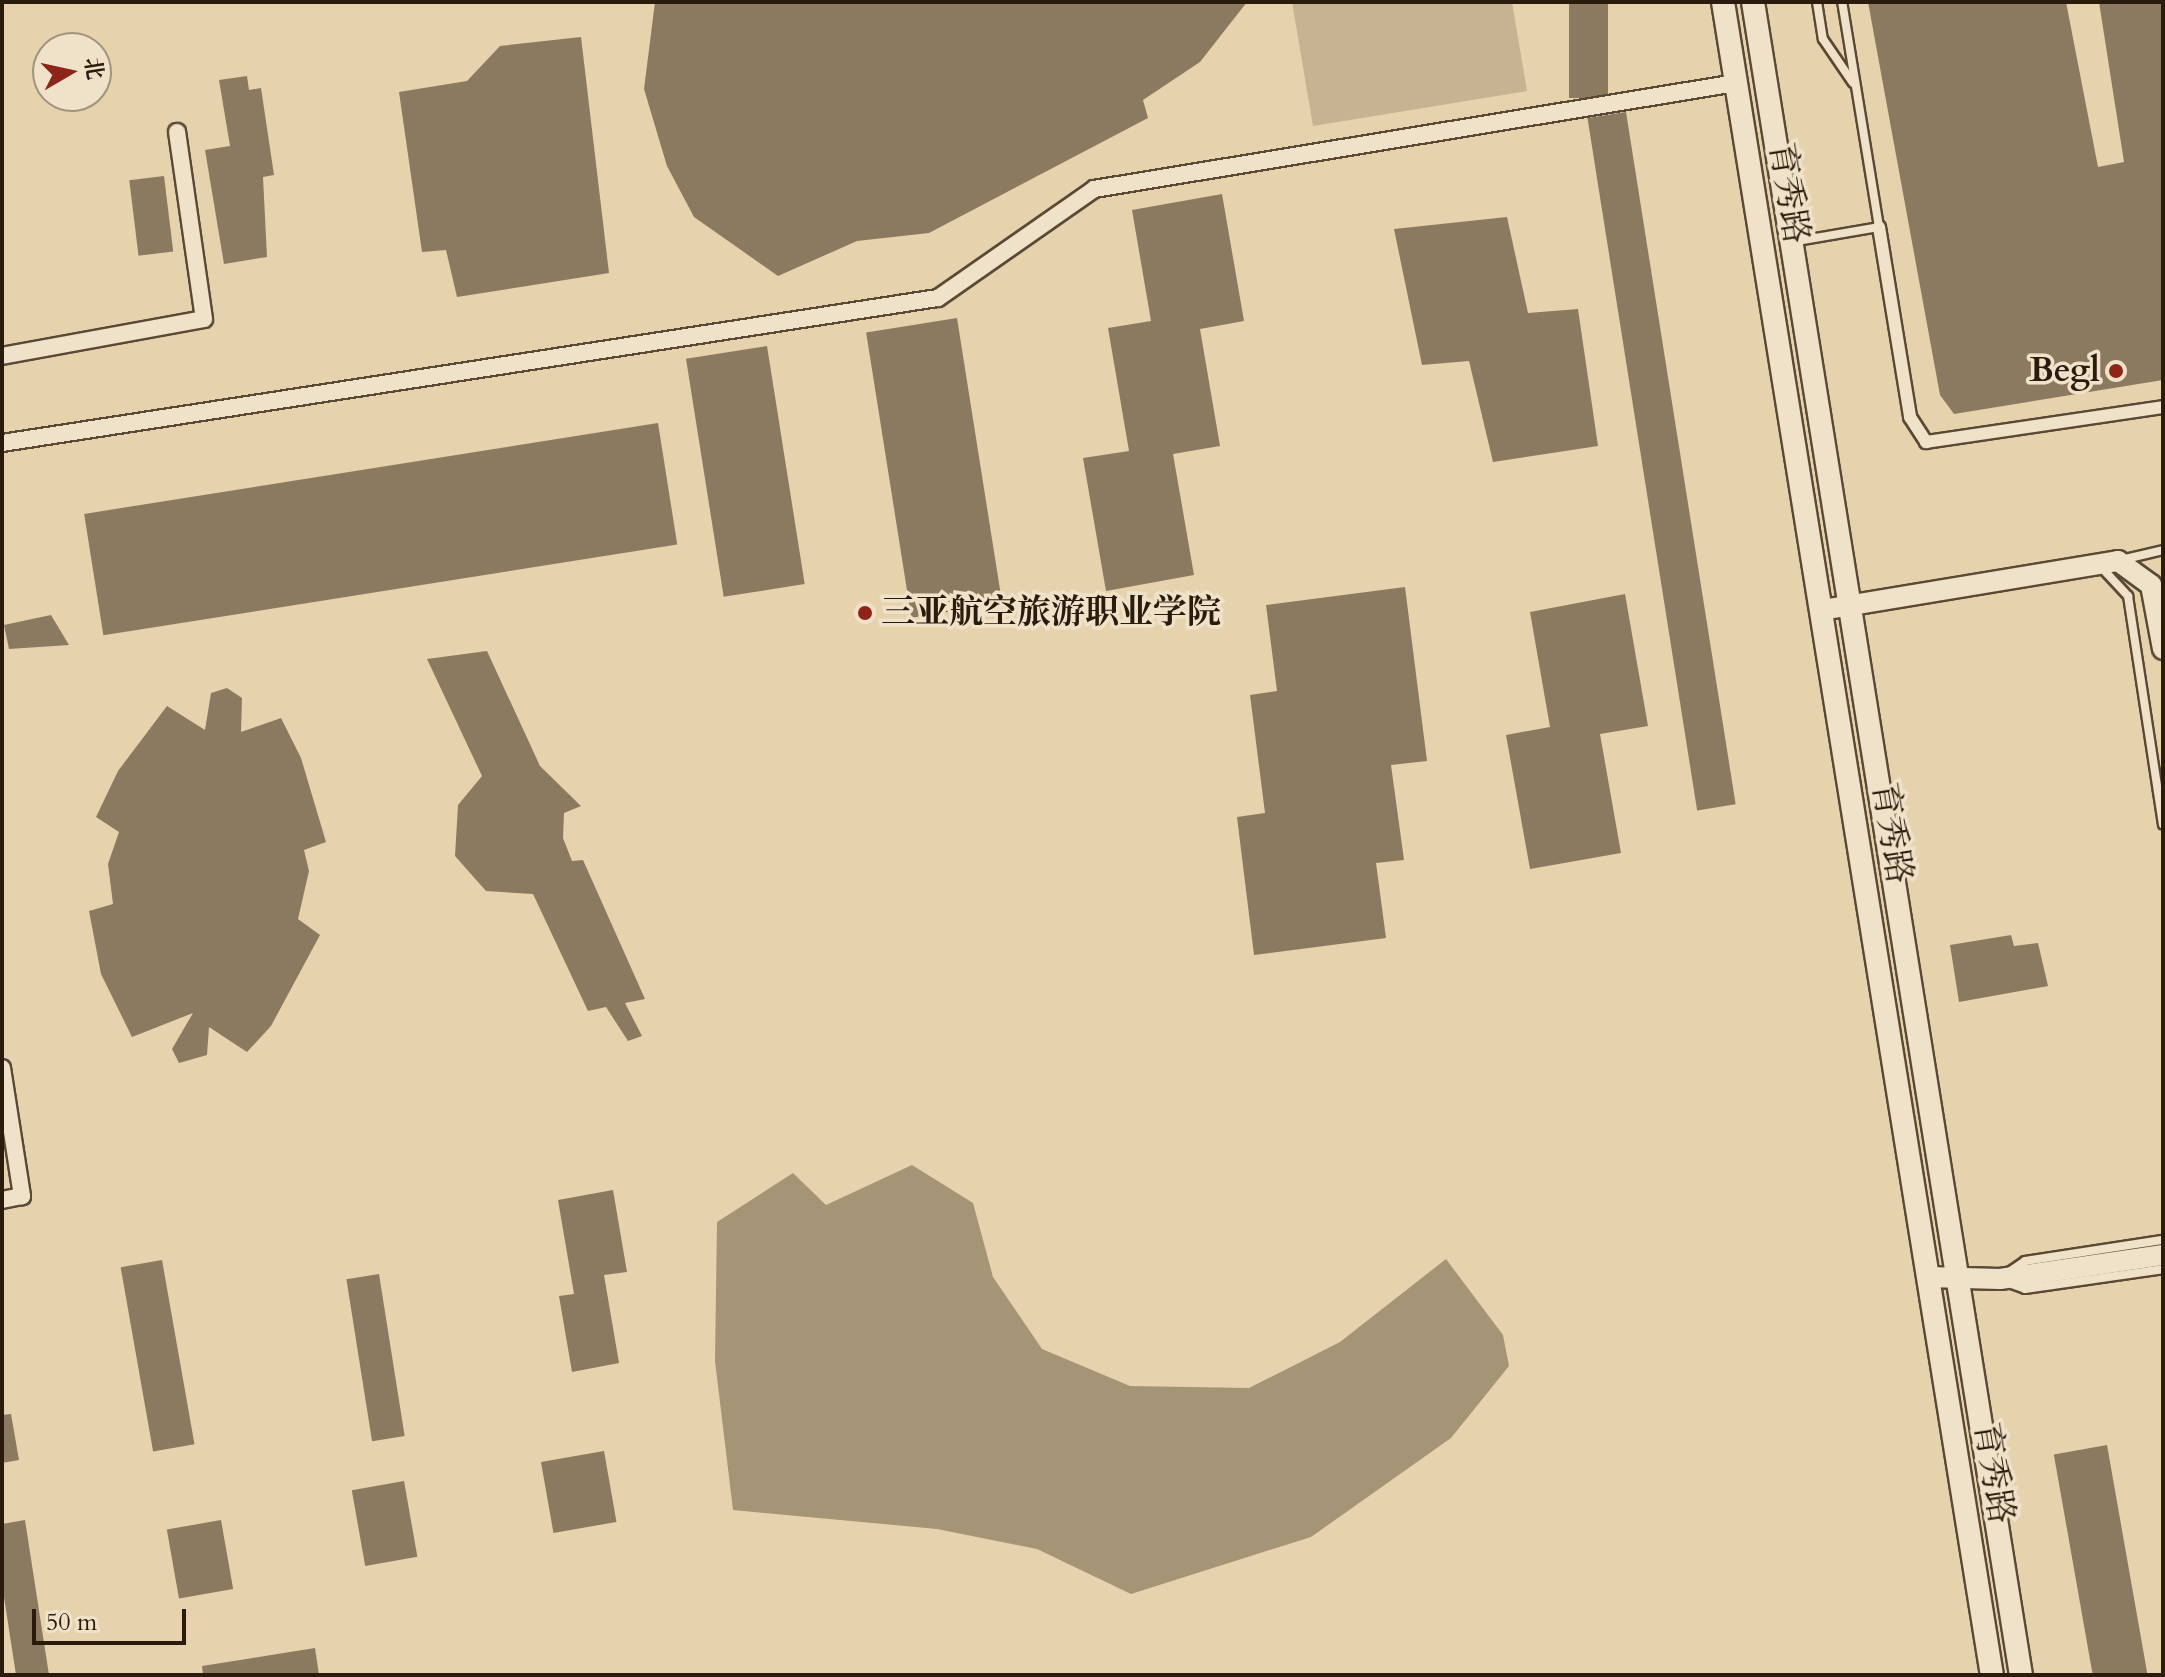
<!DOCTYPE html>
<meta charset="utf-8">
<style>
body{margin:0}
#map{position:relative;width:2165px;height:1677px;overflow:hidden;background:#e6d2ac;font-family:Cardo,"Noto Serif SC",serif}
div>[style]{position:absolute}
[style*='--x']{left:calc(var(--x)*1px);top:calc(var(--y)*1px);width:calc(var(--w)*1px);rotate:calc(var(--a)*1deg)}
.green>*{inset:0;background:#c6b391}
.water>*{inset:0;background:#a69476}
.building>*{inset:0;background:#8c7a60;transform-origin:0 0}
.roads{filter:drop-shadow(2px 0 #5a4935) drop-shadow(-2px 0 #5a4935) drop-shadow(0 2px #5a4935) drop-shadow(0 -2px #5a4935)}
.service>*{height:8px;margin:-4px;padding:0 4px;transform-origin:4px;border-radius:4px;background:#efe2c9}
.pedestrian>*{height:12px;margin:-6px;padding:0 6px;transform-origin:6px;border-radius:6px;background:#efe2c9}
.minor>*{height:16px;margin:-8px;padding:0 8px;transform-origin:8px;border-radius:8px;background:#efe2c9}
.tertiary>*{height:20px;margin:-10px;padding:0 10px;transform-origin:10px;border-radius:10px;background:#efe2c9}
.secondary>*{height:22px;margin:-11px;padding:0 11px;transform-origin:11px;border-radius:11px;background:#efe2c9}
.dots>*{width:22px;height:22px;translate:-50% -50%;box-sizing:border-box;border:4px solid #efe2c9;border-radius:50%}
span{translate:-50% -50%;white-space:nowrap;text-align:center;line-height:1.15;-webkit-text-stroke:7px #efe2c9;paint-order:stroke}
.street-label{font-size:34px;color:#2b1b0d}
.poi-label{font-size:34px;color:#2b1b0d;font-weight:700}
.right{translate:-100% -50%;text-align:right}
.left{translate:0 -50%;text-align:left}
.frame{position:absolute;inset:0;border:4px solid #2b1b0d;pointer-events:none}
.north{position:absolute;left:32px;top:32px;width:80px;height:80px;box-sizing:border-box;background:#efe2c9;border:2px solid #a1927e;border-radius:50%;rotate:81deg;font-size:22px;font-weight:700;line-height:32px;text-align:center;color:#2b1b0d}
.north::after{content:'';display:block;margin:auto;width:28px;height:36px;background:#8f2418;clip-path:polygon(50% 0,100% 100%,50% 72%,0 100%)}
.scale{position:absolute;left:32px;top:1609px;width:154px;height:36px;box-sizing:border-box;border:4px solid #2b1b0d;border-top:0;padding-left:10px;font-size:24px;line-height:28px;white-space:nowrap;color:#2b1b0d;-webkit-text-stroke:6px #efe2c9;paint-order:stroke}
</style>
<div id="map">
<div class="green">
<i style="clip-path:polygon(1292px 2px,1512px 2px,1527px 91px,1313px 126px)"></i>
</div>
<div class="water">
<i style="clip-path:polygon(912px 1165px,973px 1203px,993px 1277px,1042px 1349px,1130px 1386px,1249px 1388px,1340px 1342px,1446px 1259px,1503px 1335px,1509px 1366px,1451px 1438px,1311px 1537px,1131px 1594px,1037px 1549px,937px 1529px,733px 1510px,715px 1361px,717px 1222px,793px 1173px,826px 1205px)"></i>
</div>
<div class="building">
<i style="clip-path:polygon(655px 2px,1247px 2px,1200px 62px,1143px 100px,1148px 118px,929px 233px,857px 241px,778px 276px,694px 217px,667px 166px,644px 89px)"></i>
<i style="left:1569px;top:2px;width:39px;height:96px"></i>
<i style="clip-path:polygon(1868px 2px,2066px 2px,2098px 167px,2124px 162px,2099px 2px,2163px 2px,2163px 380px,1954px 414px,1940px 395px)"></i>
<i style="clip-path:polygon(581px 37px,609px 273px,457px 297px,446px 250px,422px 252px,399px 92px,467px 81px,500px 46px)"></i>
<i style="clip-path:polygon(247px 76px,249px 90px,261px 88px,274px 175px,263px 177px,267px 257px,224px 264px,205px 150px,230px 146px,219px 80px)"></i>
<i style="left:1626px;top:112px;width:701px;height:39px;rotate:81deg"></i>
<i style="left:164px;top:176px;width:76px;height:35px;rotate:83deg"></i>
<i style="clip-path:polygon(1222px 194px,1244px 321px,1200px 329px,1220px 446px,1173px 454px,1194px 575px,1106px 591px,1083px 458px,1129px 451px,1108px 328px,1151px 321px,1132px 210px)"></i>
<i style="clip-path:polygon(1507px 217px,1528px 313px,1578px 309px,1598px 446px,1493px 462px,1469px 361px,1422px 365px,1394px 229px)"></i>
<i style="left:957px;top:318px;width:289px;height:92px;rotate:81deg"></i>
<i style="left:767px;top:346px;width:241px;height:82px;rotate:81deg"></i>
<i style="left:658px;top:423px;width:123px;height:581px;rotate:81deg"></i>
<i style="clip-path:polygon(1405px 587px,1427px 761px,1391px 765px,1404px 860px,1376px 863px,1386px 938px,1254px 955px,1237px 817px,1265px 813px,1250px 695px,1277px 691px,1266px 605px)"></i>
<i style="clip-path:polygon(1625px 594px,1648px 726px,1600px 734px,1621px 853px,1530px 869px,1506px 735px,1550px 727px,1530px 612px)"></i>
<i style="clip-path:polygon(51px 615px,69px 645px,9px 649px,4px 625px)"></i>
<i style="clip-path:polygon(487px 651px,540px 766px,581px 806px,564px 813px,563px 838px,572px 861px,583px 860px,645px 999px,625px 1003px,642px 1036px,628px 1041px,606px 1007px,588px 1011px,533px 894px,486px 891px,455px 856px,458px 805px,482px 776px,427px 659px)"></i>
<i style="clip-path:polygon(227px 688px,242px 698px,241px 732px,281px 718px,301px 758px,326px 842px,304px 850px,309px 871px,298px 919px,320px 935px,271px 1026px,247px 1052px,209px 1027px,207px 1055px,179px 1063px,172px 1049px,193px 1013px,132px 1037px,101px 974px,89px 911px,113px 904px,108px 864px,119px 832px,96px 817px,118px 771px,167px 706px,205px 730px,211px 693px)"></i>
<i style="clip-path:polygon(2011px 935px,2014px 946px,2038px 943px,2048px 986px,1959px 1002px,1950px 945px)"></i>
<i style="clip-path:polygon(613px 1190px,627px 1272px,604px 1275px,619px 1363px,572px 1372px,559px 1296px,574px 1294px,558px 1200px)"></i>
<i style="left:162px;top:1260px;width:187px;height:42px;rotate:80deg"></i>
<i style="left:379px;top:1274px;width:164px;height:33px;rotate:81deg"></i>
<i style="clip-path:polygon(11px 1414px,19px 1460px,2px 1463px,2px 1415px)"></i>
<i style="left:2107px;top:1445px;width:233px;height:54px;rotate:80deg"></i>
<i style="left:604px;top:1451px;width:72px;height:64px;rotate:80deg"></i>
<i style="left:404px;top:1481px;width:77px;height:53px;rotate:80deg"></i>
<i style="clip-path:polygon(25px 1520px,49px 1675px,16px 1675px,2px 1584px,2px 1524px)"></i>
<i style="left:221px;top:1520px;width:70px;height:55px;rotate:80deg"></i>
<i style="clip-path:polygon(315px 1648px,319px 1675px,203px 1675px,202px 1666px)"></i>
</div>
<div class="roads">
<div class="service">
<i style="--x:1817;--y:2;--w:37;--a:81"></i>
<i style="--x:1823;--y:39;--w:53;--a:55.7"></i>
<i style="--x:1792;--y:242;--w:88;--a:-9.8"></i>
<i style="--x:1879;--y:227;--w:228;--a:-99.3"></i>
<i style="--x:2121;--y:560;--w:43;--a:-13.4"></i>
<i style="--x:2101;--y:567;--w:40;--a:47"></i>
<i style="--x:2128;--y:596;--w:231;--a:81.3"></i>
<i style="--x:2006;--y:1274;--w:23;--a:-34"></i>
<i style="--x:2025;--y:1261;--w:140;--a:-8.7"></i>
<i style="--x:2006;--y:1282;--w:20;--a:20"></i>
<i style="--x:2025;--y:1289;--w:139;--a:-8.2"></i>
</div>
<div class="pedestrian">
<i style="--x:1879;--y:227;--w:193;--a:80.7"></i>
<i style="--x:1910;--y:417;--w:30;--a:57"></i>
<i style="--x:1926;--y:442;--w:240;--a:-8.4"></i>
</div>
<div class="minor">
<i style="--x:2;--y:356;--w:205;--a:-10.4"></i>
<i style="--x:204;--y:319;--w:189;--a:-98.2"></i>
<i style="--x:2;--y:443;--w:947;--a:-8.81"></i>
<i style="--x:938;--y:298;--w:190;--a:-34.9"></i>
<i style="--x:1094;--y:189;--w:651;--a:-9.38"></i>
<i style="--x:2;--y:1068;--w:130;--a:81.1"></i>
<i style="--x:22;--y:1196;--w:20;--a:169"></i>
</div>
<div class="tertiary">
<i style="--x:1822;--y:610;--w:300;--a:-9.4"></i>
<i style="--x:2118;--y:561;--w:41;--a:36"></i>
<i style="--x:2151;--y:585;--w:65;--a:79.4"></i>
<i style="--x:1928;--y:1277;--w:72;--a:1.6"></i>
<i style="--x:2000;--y:1279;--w:165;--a:-8.4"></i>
</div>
<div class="secondary">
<i style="--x:1723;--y:2;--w:1694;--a:80.87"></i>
<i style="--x:1753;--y:2;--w:1694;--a:80.9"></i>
</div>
</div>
<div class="dots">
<i style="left:2116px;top:371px;background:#8f2418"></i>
<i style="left:865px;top:613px;background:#8f2418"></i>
</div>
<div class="street-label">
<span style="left:1789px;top:193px;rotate:81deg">育秀路</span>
<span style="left:1892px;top:833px;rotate:81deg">育秀路</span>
<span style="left:1994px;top:1473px;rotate:81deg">育秀路</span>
</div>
<div class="poi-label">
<span class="right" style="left:2100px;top:371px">Begl</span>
<span class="left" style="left:881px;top:613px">三亚航空旅游职业学院</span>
</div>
<div class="frame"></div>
<div class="north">北</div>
<div class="scale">50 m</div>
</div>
